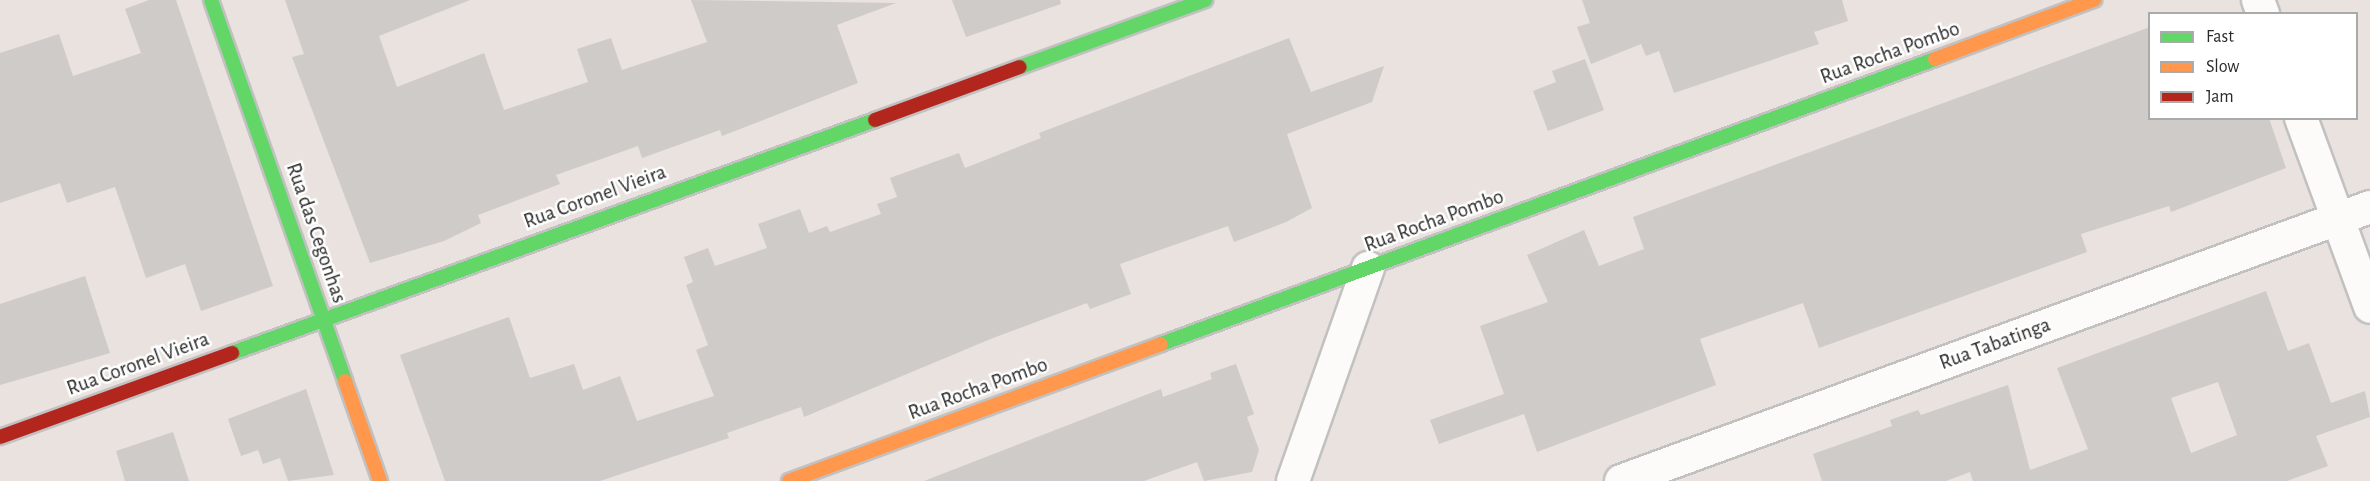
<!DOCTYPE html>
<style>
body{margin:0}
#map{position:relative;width:2370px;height:481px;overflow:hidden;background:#e9e2df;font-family:"Alegreya Sans",sans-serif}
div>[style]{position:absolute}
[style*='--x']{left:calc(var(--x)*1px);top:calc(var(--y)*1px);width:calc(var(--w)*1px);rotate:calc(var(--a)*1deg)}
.building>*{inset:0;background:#cfcbc9}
.roads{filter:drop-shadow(2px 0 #c2c1c1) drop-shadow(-2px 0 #c2c1c1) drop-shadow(0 2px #c2c1c1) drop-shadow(0 -2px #c2c1c1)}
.street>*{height:32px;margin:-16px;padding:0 16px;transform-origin:16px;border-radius:16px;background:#fcfbfa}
.fast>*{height:14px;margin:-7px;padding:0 7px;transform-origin:7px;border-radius:7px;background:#63d668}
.slow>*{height:14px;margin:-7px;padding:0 7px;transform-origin:7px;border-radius:7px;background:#ff974d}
.jam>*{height:14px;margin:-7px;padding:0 7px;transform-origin:7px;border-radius:7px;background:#b3261e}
span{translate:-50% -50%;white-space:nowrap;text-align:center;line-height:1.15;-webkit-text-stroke:5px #fff;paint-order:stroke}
.street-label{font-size:21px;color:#2a2a2a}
.legend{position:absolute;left:2148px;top:12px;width:210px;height:108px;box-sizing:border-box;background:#fff;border:2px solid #aaa;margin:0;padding:8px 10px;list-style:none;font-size:18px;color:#2a2a2a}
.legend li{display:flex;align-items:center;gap:12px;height:30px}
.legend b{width:30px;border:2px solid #aaa}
</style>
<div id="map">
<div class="building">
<i style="clip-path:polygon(149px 0,176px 0,273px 286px,201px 311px,185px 264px,146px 278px,115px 187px,67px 203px,60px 183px,0 203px,0 53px,59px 34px,73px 76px,141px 53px,125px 9px)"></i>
<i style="clip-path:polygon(285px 0,470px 0,379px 36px,397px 87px,484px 53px,504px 110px,588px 82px,577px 49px,611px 38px,622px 70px,707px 42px,691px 0,896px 3px,837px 25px,858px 83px,722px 136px,720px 130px,642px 158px,638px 146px,556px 175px,560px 184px,478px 215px,481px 223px,444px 241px,370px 263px,292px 57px,304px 54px)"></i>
<i style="clip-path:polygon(952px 0,1060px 0,1061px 4px,966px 37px)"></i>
<i style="clip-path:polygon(1582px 0,1842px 0,1848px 21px,1814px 32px,1819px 44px,1674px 93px,1659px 51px,1646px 56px,1641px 44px,1591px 64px,1577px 27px,1590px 23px)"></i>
<i style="clip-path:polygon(2150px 27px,2150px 118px,2269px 118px,2286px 168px,2171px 212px,2169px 206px,2081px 234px,2087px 252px,1819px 348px,1803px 303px,1700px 339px,1716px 385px,1537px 452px,1524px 414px,1439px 444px,1430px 420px,1504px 394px,1480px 326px,1548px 302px,1527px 255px,1584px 230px,1599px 266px,1644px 249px,1633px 217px)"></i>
<i style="clip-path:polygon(1289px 38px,1311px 92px,1384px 66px,1372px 102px,1287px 134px,1312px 208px,1286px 222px,1234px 242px,1228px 226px,1120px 264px,1131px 294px,1090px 309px,1087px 303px,993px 338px,804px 417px,801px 407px,727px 433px,729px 438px,600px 481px,445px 481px,400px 355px,509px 317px,530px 378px,574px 364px,583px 390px,620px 376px,637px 421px,714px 396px,696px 350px,708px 345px,686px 285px,693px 282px,684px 257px,708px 248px,715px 266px,767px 248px,758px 224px,800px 209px,809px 233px,827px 226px,830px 232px,881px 214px,877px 204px,897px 197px,890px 178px,959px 153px,965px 168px,1041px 138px,1039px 133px)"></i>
<i style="clip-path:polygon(1585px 59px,1604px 110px,1548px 131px,1533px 91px,1556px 82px,1552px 71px)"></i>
<i style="clip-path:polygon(85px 276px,110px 353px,0 385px,0 304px)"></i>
<i style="clip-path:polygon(evenodd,2266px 291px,2288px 351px,2309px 343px,2331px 403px,2365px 391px,2370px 417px,2316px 436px,2328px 466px,2287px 481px,1973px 481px,1970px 472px,1946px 481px,1822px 481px,1813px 454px,1892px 426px,1890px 420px,1918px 410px,1921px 415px,2008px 385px,2030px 470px,2088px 449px,2057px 368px,2266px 291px,2218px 382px,2237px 435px,2191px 453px,2171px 398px,2218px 382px)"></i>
<i style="clip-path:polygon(1236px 364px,1254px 414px,1247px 417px,1259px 450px,1252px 472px,1204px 481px,1197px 462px,1144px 481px,924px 481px,1161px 389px,1163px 397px,1212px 379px,1210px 373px)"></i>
<i style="clip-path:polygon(306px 389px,334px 475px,288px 481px,280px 458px,263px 464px,258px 450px,241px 456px,228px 419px)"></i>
<i style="clip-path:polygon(173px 432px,189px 481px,125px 481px,116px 451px)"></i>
</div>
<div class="roads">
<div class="street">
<i style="--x:2258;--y:0;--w:15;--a:70"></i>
<i style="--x:2301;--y:118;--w:201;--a:69.9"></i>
<i style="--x:1293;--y:481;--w:226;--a:-70.6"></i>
<i style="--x:1621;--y:481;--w:798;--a:-20.09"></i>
</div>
<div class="fast">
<i style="--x:211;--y:0;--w:404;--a:70.6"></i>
<i style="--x:1020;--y:67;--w:197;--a:-19.9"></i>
<i style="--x:1161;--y:344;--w:825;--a:-20.21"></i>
<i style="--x:232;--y:353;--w:684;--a:-19.92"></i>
</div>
<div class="slow">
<i style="--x:1935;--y:59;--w:170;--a:-20.4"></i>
<i style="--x:345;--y:381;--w:106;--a:70.7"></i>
<i style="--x:789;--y:481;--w:396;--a:-20.2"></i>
</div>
<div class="jam">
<i style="--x:875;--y:120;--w:154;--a:-20.1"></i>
<i style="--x:0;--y:437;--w:247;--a:-19.9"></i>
</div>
</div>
<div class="street-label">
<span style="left:1890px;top:53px;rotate:-20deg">Rua Rocha Pombo</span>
<span style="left:595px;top:197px;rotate:-20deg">Rua Coronel Vieira</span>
<span style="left:1434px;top:221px;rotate:-20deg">Rua Rocha Pombo</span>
<span style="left:316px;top:233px;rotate:71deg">Rua das Cegonhas</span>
<span style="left:1995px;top:344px;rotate:-20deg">Rua Tabatinga</span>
<span style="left:138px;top:364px;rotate:-20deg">Rua Coronel Vieira</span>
<span style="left:978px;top:389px;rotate:-20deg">Rua Rocha Pombo</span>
</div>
<ul class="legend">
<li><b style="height:8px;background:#63d668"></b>Fast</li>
<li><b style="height:8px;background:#ff974d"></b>Slow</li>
<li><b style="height:8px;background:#b3261e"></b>Jam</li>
</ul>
</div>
